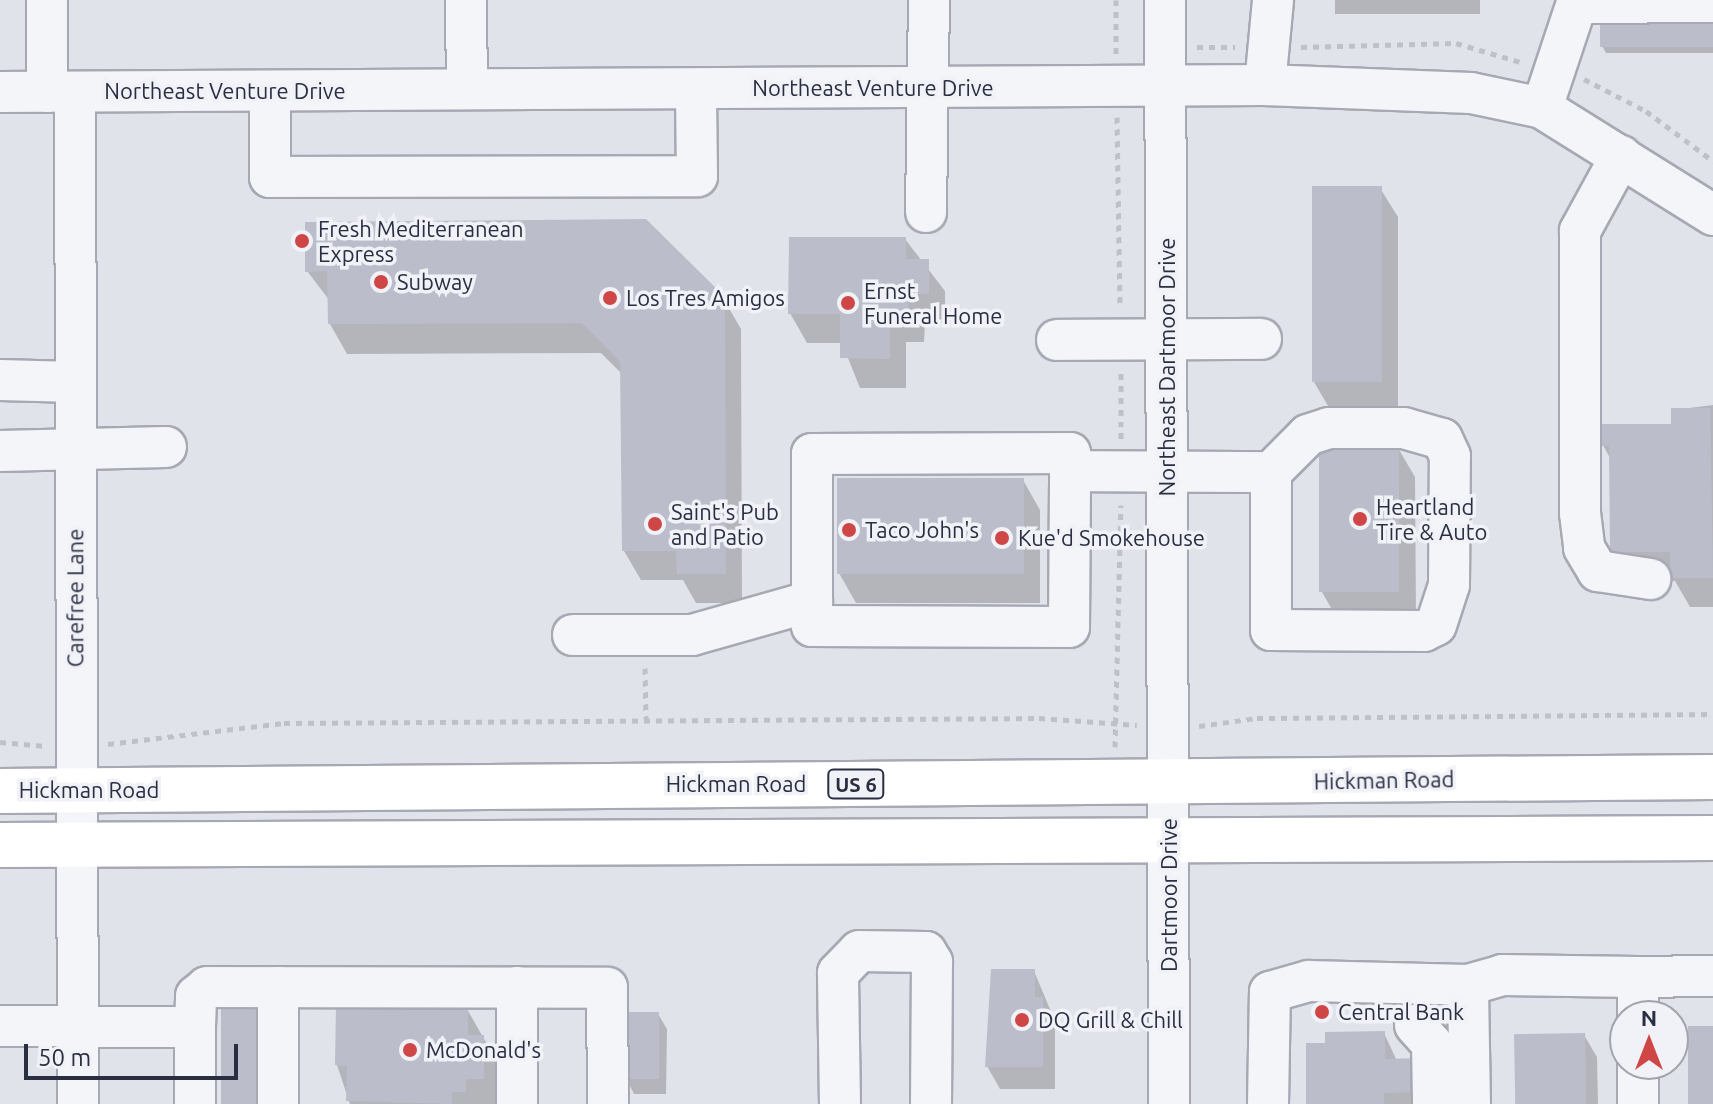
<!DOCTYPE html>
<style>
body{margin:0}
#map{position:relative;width:1713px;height:1104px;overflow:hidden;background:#e1e3ea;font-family:Ubuntu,sans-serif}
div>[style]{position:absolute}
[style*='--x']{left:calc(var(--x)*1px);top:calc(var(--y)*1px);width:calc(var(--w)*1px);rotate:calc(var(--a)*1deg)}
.shadow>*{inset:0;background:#0003;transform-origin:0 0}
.building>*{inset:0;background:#bbbeca;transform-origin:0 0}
.path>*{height:5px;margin-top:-2.5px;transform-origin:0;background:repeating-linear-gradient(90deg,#bfc1c8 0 6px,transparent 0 12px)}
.roads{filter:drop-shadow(2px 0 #a6a9b4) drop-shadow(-2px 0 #a6a9b4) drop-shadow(0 2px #a6a9b4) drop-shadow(0 -2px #a6a9b4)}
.minor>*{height:40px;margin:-20px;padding:0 20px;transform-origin:20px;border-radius:20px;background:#f4f5f8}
.highway>*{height:44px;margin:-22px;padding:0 22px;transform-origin:22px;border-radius:22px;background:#fff}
.dots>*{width:22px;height:22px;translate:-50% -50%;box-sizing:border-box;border:4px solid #f1f2f7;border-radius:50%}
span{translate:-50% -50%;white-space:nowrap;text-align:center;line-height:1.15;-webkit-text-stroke:7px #f1f2f7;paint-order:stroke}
.shield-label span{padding:2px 6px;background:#f1f2f7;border:2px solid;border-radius:6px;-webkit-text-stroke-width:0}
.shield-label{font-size:20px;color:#292e41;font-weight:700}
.street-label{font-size:22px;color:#292e41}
.poi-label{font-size:22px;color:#292e41}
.left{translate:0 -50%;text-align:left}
.north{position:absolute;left:1609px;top:1000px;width:80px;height:80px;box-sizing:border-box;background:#f1f2f7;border:2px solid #a1a4ae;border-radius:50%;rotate:0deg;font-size:22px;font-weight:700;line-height:32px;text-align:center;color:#292e41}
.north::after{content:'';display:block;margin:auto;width:28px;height:36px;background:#cf4646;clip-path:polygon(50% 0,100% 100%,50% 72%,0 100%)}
.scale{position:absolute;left:24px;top:1044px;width:214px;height:36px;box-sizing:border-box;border:4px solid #292e41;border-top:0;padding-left:10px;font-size:24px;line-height:28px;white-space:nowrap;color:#292e41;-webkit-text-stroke:6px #f1f2f7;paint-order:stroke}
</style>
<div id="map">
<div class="shadow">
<i style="left:1335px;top:0;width:145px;height:14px"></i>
<i style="clip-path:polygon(1713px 17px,1713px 53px,1606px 53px,1602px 46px)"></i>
<i style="clip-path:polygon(1380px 188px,1398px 217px,1398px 411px,1331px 411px,1314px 382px)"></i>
<i style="clip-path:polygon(646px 221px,723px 298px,741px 329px,742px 603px,696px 603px,683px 580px,641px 580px,624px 551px,622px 374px,601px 353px,347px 354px,330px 324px,330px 301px,307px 271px)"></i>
<i style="clip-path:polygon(905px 239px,945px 291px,945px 323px,925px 323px,924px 342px,906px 342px,906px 388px,860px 388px,842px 343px,807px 343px,790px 313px)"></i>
<i style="clip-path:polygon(1713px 405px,1713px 607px,1690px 607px,1675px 581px,1629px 581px,1612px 552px,1611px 460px,1603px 445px,1673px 426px,1673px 410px)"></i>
<i style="clip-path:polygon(1398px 448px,1415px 477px,1416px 621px,1339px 622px,1322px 592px)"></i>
<i style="clip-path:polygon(1023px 480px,1040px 510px,1040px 603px,856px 603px,839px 573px)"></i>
<i style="clip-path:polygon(1034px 971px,1055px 1021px,1055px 1089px,1000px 1089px,987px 1066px)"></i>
<i style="clip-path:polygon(467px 1009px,500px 1067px,500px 1104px,350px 1104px,337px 1065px)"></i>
<i style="clip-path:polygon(658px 1014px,667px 1029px,666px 1094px,634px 1094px,626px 1078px)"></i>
<i style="clip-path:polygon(1384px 1033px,1397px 1061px,1437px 1104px,1308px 1104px,1327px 1045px)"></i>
<i style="clip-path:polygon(1584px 1035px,1597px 1057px,1598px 1104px,1517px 1104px)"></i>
</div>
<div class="building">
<i style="left:1600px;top:15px;width:113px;height:32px"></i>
<i style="left:1312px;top:186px;width:70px;height:196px"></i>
<i style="clip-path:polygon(646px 219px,725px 297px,726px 574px,677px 574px,676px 551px,622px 551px,620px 362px,582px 323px,328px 324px,327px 271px,305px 272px,305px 222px)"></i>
<i style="clip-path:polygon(789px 237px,906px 237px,906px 259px,929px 259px,929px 294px,909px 294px,908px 313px,890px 312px,890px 359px,840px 358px,840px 314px,788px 314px)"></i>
<i style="clip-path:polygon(1710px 399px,1713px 578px,1670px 578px,1670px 552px,1610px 552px,1609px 446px,1601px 446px,1601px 424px,1671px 424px,1671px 408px,1710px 408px)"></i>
<i style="left:1319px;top:446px;width:80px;height:146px"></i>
<i style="left:837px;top:478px;width:187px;height:96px"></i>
<i style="clip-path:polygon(991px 969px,1035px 969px,1035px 997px,1043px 997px,1043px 1067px,985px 1067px)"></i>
<i style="clip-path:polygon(336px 1005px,468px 1007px,468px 1035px,484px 1035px,484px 1079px,466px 1079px,466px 1092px,452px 1092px,452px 1104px,346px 1101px,347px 1066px,335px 1065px)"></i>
<i style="left:221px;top:1008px;width:45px;height:96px"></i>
<i style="left:624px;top:1012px;width:35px;height:67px"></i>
<i style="left:1688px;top:1026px;width:25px;height:78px"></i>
<i style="clip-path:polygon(1385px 1031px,1385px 1059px,1425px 1058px,1425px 1092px,1384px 1093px,1384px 1104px,1306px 1104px,1306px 1043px,1325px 1043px,1325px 1032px)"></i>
<i style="left:1585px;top:1033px;width:71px;height:71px;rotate:89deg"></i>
</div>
<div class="path">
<i style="--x:1116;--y:0;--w:55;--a:90"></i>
<i style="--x:1197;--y:47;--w:38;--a:0"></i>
<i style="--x:1301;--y:47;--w:155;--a:-1.5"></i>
<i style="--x:1456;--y:43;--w:71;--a:16.4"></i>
<i style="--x:1584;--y:79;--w:70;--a:27.3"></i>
<i style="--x:1646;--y:111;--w:84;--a:36.7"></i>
<i style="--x:1117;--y:117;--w:190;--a:89.1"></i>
<i style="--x:1121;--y:373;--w:66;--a:90"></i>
<i style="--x:645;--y:668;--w:51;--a:88.9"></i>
<i style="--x:1199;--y:726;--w:59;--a:-7.9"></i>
<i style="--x:1257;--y:718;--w:456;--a:-0.5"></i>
<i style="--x:0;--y:742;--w:46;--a:5"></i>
<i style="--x:108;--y:744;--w:177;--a:-6.8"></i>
<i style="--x:284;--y:723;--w:755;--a:-0.38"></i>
<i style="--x:1039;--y:718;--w:98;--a:4.1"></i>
<i style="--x:1115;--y:747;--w:242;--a:-88.6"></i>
</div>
<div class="roads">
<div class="minor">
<i style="--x:47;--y:0;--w:92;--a:90"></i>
<i style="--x:466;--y:0;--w:89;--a:89.4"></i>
<i style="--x:1165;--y:0;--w:1104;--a:89.79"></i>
<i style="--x:1265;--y:85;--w:85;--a:-84.6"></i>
<i style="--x:270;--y:91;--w:86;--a:90"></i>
<i style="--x:270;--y:177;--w:427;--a:-0.1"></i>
<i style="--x:697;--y:176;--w:87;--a:-90.7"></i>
<i style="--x:0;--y:92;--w:1265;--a:-0.32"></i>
<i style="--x:1265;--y:85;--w:206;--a:2.2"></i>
<i style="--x:1471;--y:93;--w:73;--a:11.9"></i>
<i style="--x:1542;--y:108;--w:202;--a:32"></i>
<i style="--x:75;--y:92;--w:1012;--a:89.83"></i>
<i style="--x:1542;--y:108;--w:111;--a:-71.6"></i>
<i style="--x:1577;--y:3;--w:136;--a:-0.4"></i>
<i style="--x:1621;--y:156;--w:85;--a:118.7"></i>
<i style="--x:1580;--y:231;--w:282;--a:90"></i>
<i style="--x:1580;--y:513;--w:35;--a:83"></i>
<i style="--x:1584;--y:548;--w:27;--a:59"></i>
<i style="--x:1598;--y:571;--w:53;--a:8.7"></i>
<i style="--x:926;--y:212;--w:212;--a:-89.2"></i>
<i style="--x:1057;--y:340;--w:204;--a:-0.3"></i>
<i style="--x:0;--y:380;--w:75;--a:1.5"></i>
<i style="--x:0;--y:451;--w:166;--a:-1.4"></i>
<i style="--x:1070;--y:471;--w:18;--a:-90"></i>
<i style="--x:1070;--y:453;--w:258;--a:179.8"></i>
<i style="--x:812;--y:454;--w:172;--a:90"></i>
<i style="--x:812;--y:626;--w:257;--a:0.2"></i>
<i style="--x:1069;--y:627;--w:156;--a:-89.6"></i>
<i style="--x:1070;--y:471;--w:201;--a:0.3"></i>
<i style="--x:1271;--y:472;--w:158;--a:90"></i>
<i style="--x:1271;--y:630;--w:153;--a:0.4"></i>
<i style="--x:1424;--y:631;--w:13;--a:-27"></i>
<i style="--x:1436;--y:625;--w:42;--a:-72"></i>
<i style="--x:1449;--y:585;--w:129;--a:-89.6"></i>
<i style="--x:1450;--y:456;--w:19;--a:-115"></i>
<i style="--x:1442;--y:439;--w:40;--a:-164"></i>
<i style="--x:1404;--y:428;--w:75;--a:180"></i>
<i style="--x:1329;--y:428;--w:22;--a:162"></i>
<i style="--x:1308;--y:435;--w:52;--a:135"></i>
<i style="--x:573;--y:635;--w:119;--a:0"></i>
<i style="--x:692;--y:635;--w:125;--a:-15.8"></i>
<i style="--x:1638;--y:977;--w:75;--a:-0.8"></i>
<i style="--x:517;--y:987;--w:117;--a:90"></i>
<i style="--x:1415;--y:1025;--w:25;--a:48"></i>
<i style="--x:1432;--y:1044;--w:60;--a:89"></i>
<i style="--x:0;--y:1026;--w:195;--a:0.3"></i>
<i style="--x:195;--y:1027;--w:77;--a:90"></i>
<i style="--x:195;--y:1027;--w:31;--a:-88"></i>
<i style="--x:196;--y:996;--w:14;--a:-39"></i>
<i style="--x:207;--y:987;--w:400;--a:0.1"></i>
<i style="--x:607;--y:988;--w:116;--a:89.5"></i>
<i style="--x:278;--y:1104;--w:117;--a:-90"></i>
<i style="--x:840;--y:1104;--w:131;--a:-90.9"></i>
<i style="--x:838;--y:973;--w:30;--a:-46"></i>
<i style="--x:859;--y:951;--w:67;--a:0.9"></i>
<i style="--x:926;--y:952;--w:12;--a:59"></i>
<i style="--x:932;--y:962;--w:142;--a:90.4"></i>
<i style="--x:1268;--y:1104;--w:112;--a:-89"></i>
<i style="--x:1270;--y:992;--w:41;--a:-15.8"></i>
<i style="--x:1309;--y:981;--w:159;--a:1.4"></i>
<i style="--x:1470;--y:1104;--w:119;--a:-91"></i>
<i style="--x:1468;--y:985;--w:35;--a:-16"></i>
<i style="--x:1502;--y:975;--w:136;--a:0.8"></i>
<i style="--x:1638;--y:977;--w:39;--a:90"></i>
<i style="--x:1638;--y:1104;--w:40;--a:-90"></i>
</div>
<div class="highway">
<i style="--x:0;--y:791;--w:1713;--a:-0.47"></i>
<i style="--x:0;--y:845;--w:1713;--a:-0.23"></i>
</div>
</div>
<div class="dots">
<i style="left:302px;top:241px;background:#cf4646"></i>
<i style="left:381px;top:282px;background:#cf4646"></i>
<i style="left:610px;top:298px;background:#cf4646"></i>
<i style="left:848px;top:303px;background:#cf4646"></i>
<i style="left:1360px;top:519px;background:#cf4646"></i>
<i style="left:655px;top:524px;background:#cf4646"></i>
<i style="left:849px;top:530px;background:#cf4646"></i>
<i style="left:1002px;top:538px;background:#cf4646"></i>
<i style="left:1322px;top:1012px;background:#cf4646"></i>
<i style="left:1022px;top:1020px;background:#cf4646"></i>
<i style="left:410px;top:1050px;background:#cf4646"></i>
</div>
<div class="shield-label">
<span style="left:856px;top:784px">US 6</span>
</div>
<div class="street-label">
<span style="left:873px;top:88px">Northeast Venture Drive</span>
<span style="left:225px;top:91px">Northeast Venture Drive</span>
<span style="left:1167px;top:367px;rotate:-90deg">Northeast Dartmoor Drive</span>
<span style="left:75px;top:598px;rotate:-90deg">Carefree Lane</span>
<span style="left:1384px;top:780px;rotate:-1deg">Hickman Road</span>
<span style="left:736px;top:784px">Hickman Road</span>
<span style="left:89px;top:790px">Hickman Road</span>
<span style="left:1169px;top:895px;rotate:-90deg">Dartmoor Drive</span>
</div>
<div class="poi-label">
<span class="left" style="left:318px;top:241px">Fresh Mediterranean<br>Express</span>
<span class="left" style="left:397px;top:282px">Subway</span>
<span class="left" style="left:864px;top:303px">Ernst<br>Funeral Home</span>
<span class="left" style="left:626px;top:298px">Los Tres Amigos</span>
<span class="left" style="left:1376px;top:519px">Heartland<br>Tire &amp; Auto</span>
<span class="left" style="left:671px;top:524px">Saint's Pub<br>and Patio</span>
<span class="left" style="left:865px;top:530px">Taco John's</span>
<span class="left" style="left:1018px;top:538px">Kue'd Smokehouse</span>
<span class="left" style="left:1338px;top:1012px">Central Bank</span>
<span class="left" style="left:1038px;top:1020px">DQ Grill &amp; Chill</span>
<span class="left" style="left:426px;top:1050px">McDonald's</span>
</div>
<div class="north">N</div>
<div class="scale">50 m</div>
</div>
